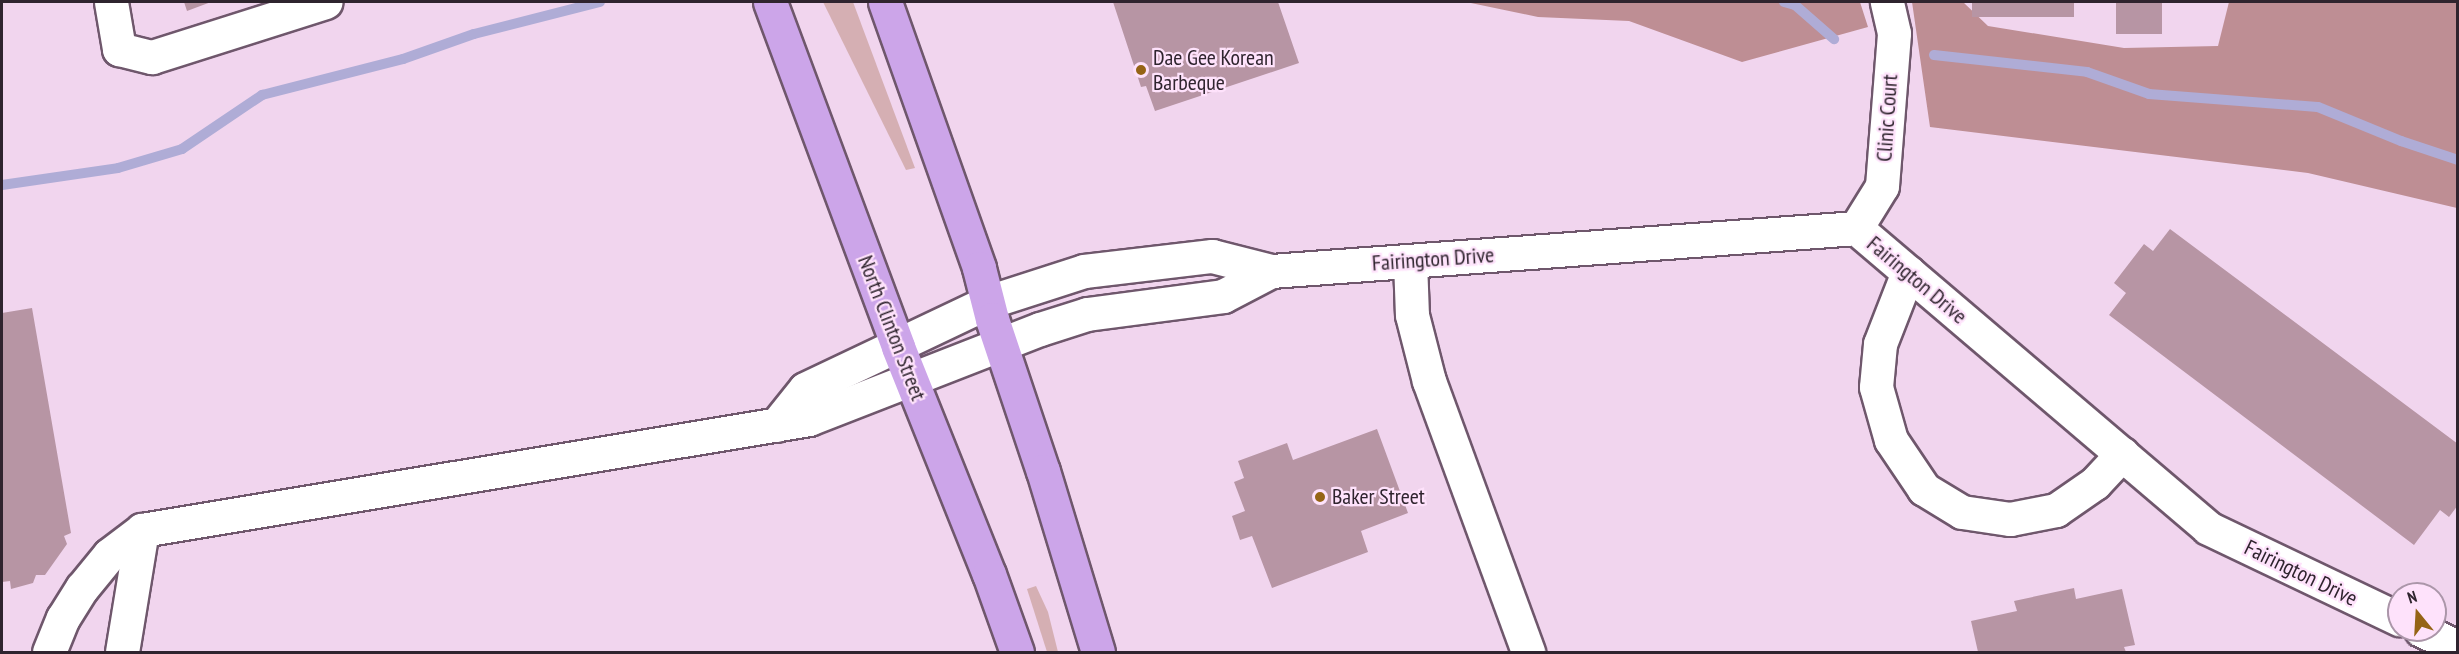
<!DOCTYPE html>
<style>
body{margin:0}
#map{position:relative;width:2459px;height:654px;overflow:hidden;background:#f1d5ee;font-family:"PT Sans Narrow",sans-serif}
div>[style]{position:absolute}
[style*='--x']{left:calc(var(--x)*1px);top:calc(var(--y)*1px);width:calc(var(--w)*1px);rotate:calc(var(--a)*1deg)}
.green>*{inset:0;background:#d5afb3}
.forest>*{inset:0;background:#be8e94}
.stream>*{height:10px;margin:-5px;padding:0 5px;transform-origin:5px;border-radius:5px;background:#afacd6}
.building>*{inset:0;background:#b795a4;transform-origin:0 0}
.roads{filter:drop-shadow(2px 0 #6f576c) drop-shadow(-2px 0 #6f576c) drop-shadow(0 2px #6f576c) drop-shadow(0 -2px #6f576c)}
.minor>*{height:33px;margin:-16.5px;padding:0 16.5px;transform-origin:16.5px;border-radius:16.5px;background:#fff}
.major>*{height:33px;margin:-16.5px;padding:0 16.5px;transform-origin:16.5px;border-radius:16.5px;background:#cca5e9}
.dots>*{width:16px;height:16px;translate:-50% -50%;box-sizing:border-box;border:3px solid #fee2fb;border-radius:50%}
span{translate:-50% -50%;white-space:nowrap;text-align:center;line-height:1.15;-webkit-text-stroke:4.5px #fee2fb;paint-order:stroke}
.poi-label{font-size:22px;color:#2f242e}
.left{translate:0 -50%;text-align:left}
.street-label{font-size:22px;color:#2f242e}
.frame{position:absolute;inset:0;border:3px solid #2f242e;pointer-events:none}
.north{position:absolute;left:2387px;top:582px;width:60px;height:60px;box-sizing:border-box;background:#fee2fb;border:2px solid #ab96a9;border-radius:50%;rotate:342deg;font-size:16px;font-weight:700;line-height:24px;text-align:center;color:#2f242e}
.north::after{content:'';display:block;margin:auto;width:21px;height:27px;background:#956416;clip-path:polygon(50% 0,100% 100%,50% 72%,0 100%)}
</style>
<div id="map">
<div class="green">
<i style="clip-path:polygon(823px 2px,853px 2px,915px 168px,906px 170px)"></i>
<i style="clip-path:polygon(1036px 586px,1048px 612px,1058px 652px,1047px 652px,1027px 589px)"></i>
</div>
<div class="forest">
<i style="clip-path:polygon(1466px 2px,1860px 2px,1868px 27px,1742px 62px,1629px 21px,1538px 17px)"></i>
<i style="clip-path:polygon(1912px 2px,1963px 2px,1988px 26px,2124px 48px,2218px 46px,2229px 2px,2457px 2px,2457px 208px,2308px 173px,1930px 127px)"></i>
</div>
<div class="stream">
<i style="--x:1784;--y:2;--w:11;--a:15"></i>
<i style="--x:1795;--y:5;--w:52;--a:41.1"></i>
<i style="--x:1934;--y:55;--w:154;--a:6.3"></i>
<i style="--x:2087;--y:72;--w:66;--a:19.5"></i>
<i style="--x:2149;--y:94;--w:169;--a:4.4"></i>
<i style="--x:2318;--y:107;--w:90;--a:22.3"></i>
<i style="--x:2401;--y:141;--w:60;--a:18.4"></i>
<i style="--x:2;--y:185;--w:117;--a:-8.3"></i>
<i style="--x:118;--y:168;--w:67;--a:-16.5"></i>
<i style="--x:182;--y:149;--w:97;--a:-34"></i>
<i style="--x:262;--y:95;--w:146;--a:-14.3"></i>
<i style="--x:403;--y:59;--w:75;--a:-19.4"></i>
<i style="--x:474;--y:34;--w:130;--a:-14.3"></i>
</div>
<div class="building">
<i style="clip-path:polygon(184px 2px,211px 2px,187px 11px)"></i>
<i style="clip-path:polygon(1113px 2px,1278px 2px,1299px 63px,1155px 111px,1146px 86px,1141px 87px)"></i>
<i style="left:1972px;top:2px;width:102px;height:15px"></i>
<i style="left:2116px;top:2px;width:46px;height:32px"></i>
<i style="clip-path:polygon(2170px 229px,2458px 444px,2458px 505px,2449px 517px,2440px 510px,2414px 545px,2109px 315px,2126px 293px,2114px 283px,2144px 244px,2153px 251px)"></i>
<i style="clip-path:polygon(32px 308px,71px 533px,64px 536px,67px 544px,45px 575px,36px 575px,33px 583px,11px 589px,10px 581px,2px 582px,2px 313px)"></i>
<i style="clip-path:polygon(1377px 429px,1408px 513px,1361px 531px,1368px 552px,1272px 588px,1252px 536px,1240px 540px,1232px 516px,1245px 511px,1234px 482px,1244px 478px,1238px 461px,1287px 443px,1293px 460px)"></i>
<i style="clip-path:polygon(2074px 588px,2076px 599px,2122px 589px,2135px 645px,2124px 647px,2126px 652px,1978px 652px,1971px 621px,2017px 611px,2014px 601px)"></i>
</div>
<div class="roads">
<div class="minor">
<i style="--x:111;--y:2;--w:48;--a:80.3"></i>
<i style="--x:119;--y:49;--w:34;--a:14"></i>
<i style="--x:152;--y:57;--w:182;--a:-17.6"></i>
<i style="--x:1856;--y:228;--w:49;--a:-58.2"></i>
<i style="--x:1882;--y:186;--w:153;--a:-85.5"></i>
<i style="--x:1894;--y:33;--w:32;--a:-103"></i>
<i style="--x:1410;--y:261;--w:54;--a:87.9"></i>
<i style="--x:1412;--y:315;--w:68;--a:75.6"></i>
<i style="--x:1429;--y:381;--w:289;--a:69.9"></i>
<i style="--x:1908;--y:272;--w:77;--a:111.3"></i>
<i style="--x:1880;--y:344;--w:43;--a:95.3"></i>
<i style="--x:1876;--y:387;--w:55;--a:74.2"></i>
<i style="--x:1891;--y:440;--w:59;--a:56"></i>
<i style="--x:1924;--y:489;--w:44;--a:31.2"></i>
<i style="--x:1962;--y:512;--w:49;--a:8.3"></i>
<i style="--x:2010;--y:519;--w:47;--a:-11.1"></i>
<i style="--x:2056;--y:510;--w:47;--a:-34.7"></i>
<i style="--x:2095;--y:483;--w:40;--a:-47"></i>
<i style="--x:776;--y:425;--w:46;--a:-51.1"></i>
<i style="--x:805;--y:389;--w:203;--a:-25.4"></i>
<i style="--x:988;--y:302;--w:101;--a:-17.9"></i>
<i style="--x:1084;--y:271;--w:129;--a:-6.7"></i>
<i style="--x:1212;--y:256;--w:61;--a:14.3"></i>
<i style="--x:1271;--y:271;--w:587;--a:-4.2"></i>
<i style="--x:1856;--y:228;--w:462;--a:40.4"></i>
<i style="--x:2208;--y:528;--w:212;--a:25.5"></i>
<i style="--x:2421;--y:630;--w:41;--a:24.7"></i>
<i style="--x:49;--y:652;--w:37;--a:-68"></i>
<i style="--x:63;--y:618;--w:36;--a:-58"></i>
<i style="--x:82;--y:588;--w:43;--a:-50.7"></i>
<i style="--x:109;--y:555;--w:41;--a:-37.1"></i>
<i style="--x:122;--y:652;--w:124;--a:-80.7"></i>
<i style="--x:142;--y:530;--w:676;--a:-9.45"></i>
<i style="--x:809;--y:419;--w:248;--a:-21.3"></i>
<i style="--x:1040;--y:329;--w:49;--a:-17.7"></i>
<i style="--x:1087;--y:314;--w:137;--a:-7.5"></i>
<i style="--x:1223;--y:296;--w:54;--a:-27.5"></i>
</div>
<div class="major">
<i style="--x:770;--y:2;--w:368;--a:69.6"></i>
<i style="--x:898;--y:347;--w:245;--a:68.2"></i>
<i style="--x:989;--y:574;--w:83;--a:70.3"></i>
<i style="--x:885;--y:2;--w:282;--a:70.5"></i>
<i style="--x:979;--y:268;--w:53;--a:75.7"></i>
<i style="--x:992;--y:319;--w:160;--a:71.5"></i>
<i style="--x:1043;--y:471;--w:189;--a:73.1"></i>
</div>
</div>
<div class="dots">
<i style="left:1141px;top:70px;background:#956416"></i>
<i style="left:1320px;top:497px;background:#956416"></i>
</div>
<div class="poi-label">
<span class="left" style="left:1153px;top:70px">Dae Gee Korean<br>Barbeque</span>
<span class="left" style="left:1332px;top:497px">Baker Street</span>
</div>
<div class="street-label">
<span style="left:1887px;top:118px;rotate:-86deg">Clinic Court</span>
<span style="left:1433px;top:259px;rotate:-4deg">Fairington Drive</span>
<span style="left:1917px;top:280px;rotate:40deg">Fairington Drive</span>
<span style="left:892px;top:328px;rotate:69deg">North Clinton Street</span>
<span style="left:2301px;top:573px;rotate:26deg">Fairington Drive</span>
</div>
<div class="frame"></div>
<div class="north">N</div>
</div>
